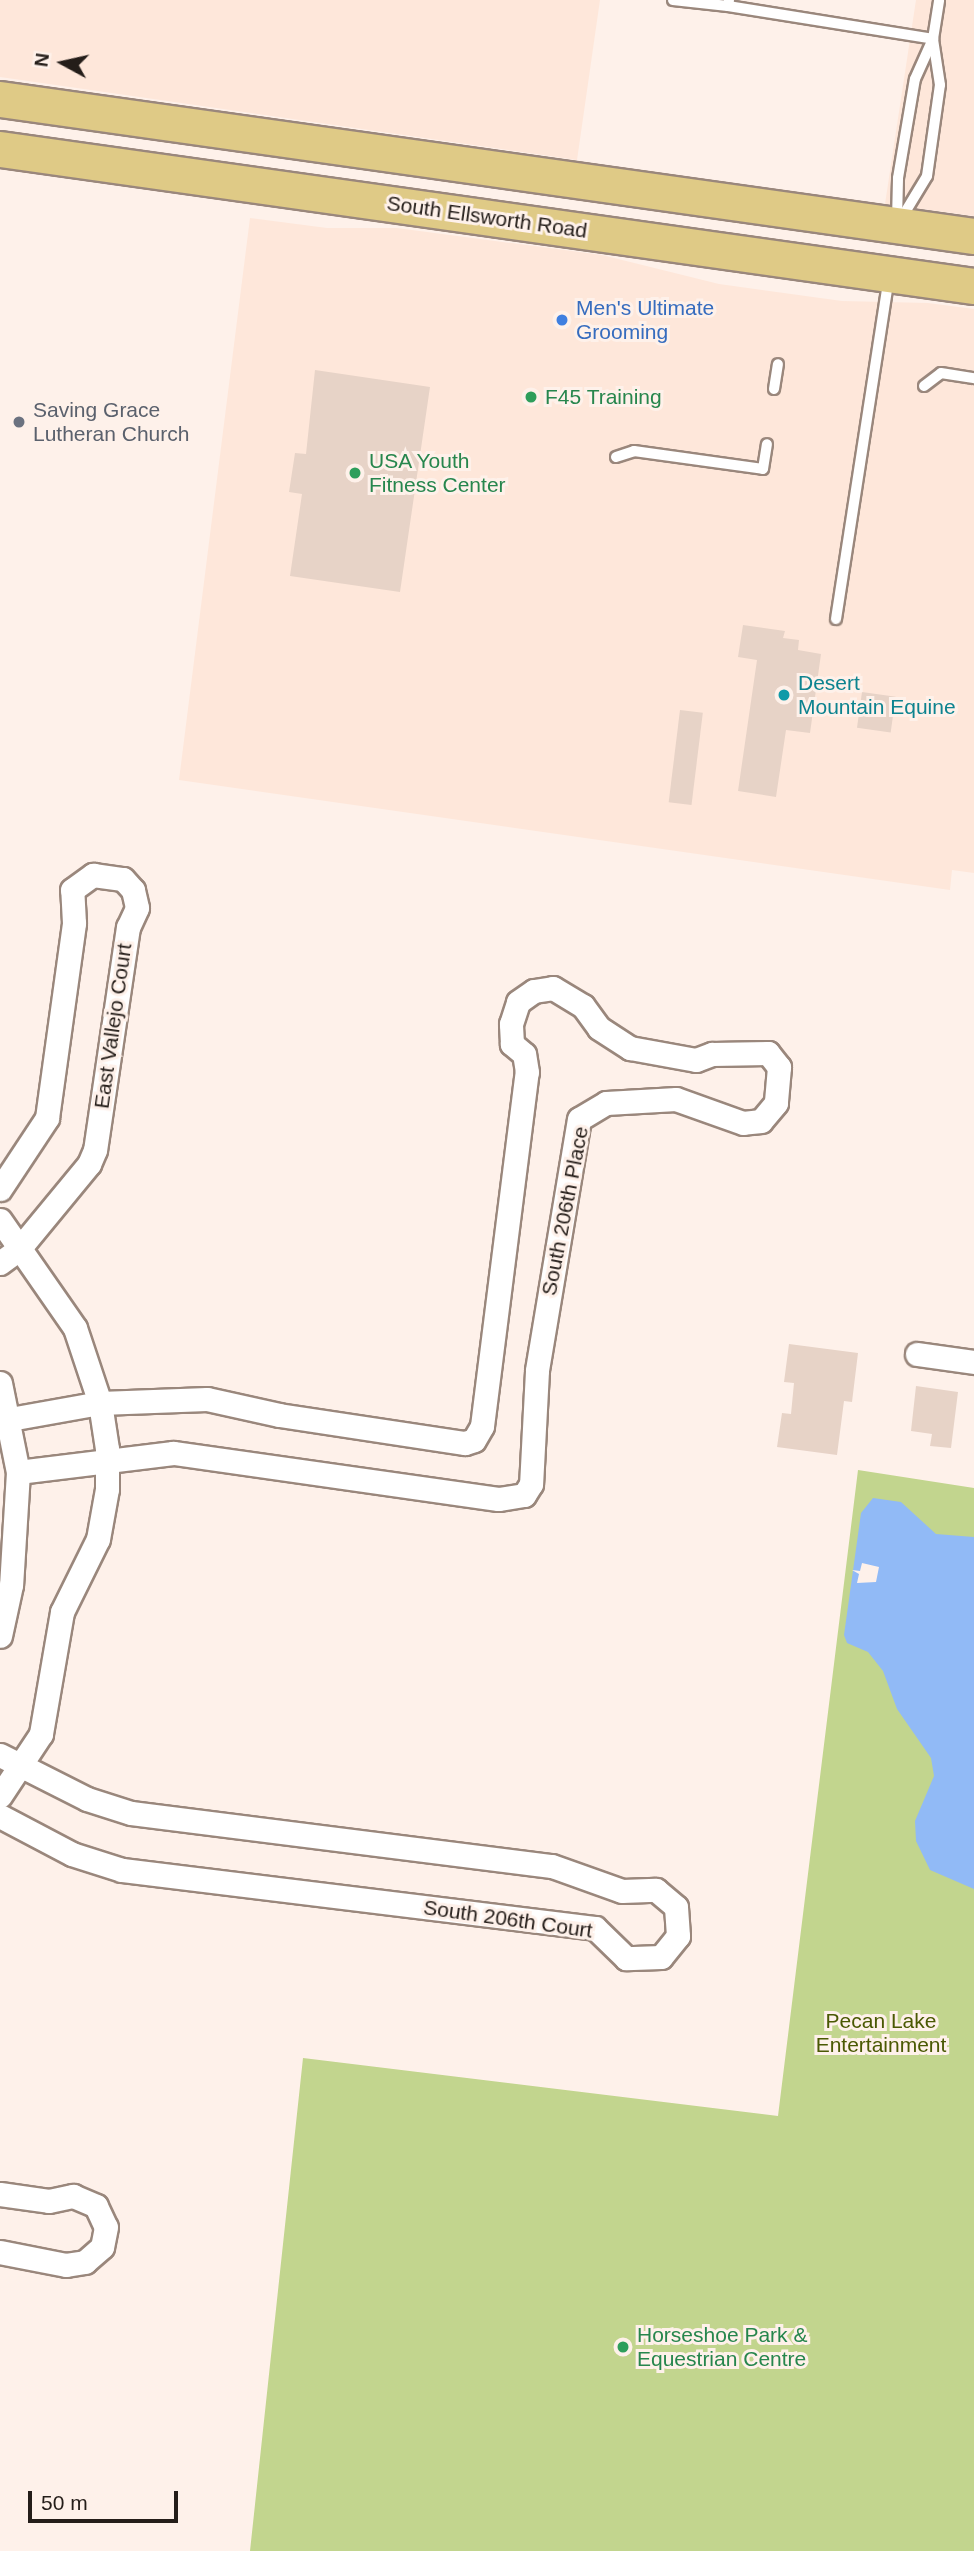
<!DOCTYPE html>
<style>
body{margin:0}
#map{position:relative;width:974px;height:2551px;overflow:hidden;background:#fef1ea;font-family:Helvetica,sans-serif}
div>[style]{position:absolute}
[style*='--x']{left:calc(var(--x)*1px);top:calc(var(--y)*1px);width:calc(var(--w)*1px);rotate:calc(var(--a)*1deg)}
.built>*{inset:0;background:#fee7da}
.green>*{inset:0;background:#c2d58e}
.water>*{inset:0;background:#91baf6}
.pier>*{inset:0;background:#fef1ea}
.building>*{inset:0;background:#e7d3c7;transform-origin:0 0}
.roads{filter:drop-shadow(2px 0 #9a877c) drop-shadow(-2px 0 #9a877c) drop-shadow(0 2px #9a877c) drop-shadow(0 -2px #9a877c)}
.service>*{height:10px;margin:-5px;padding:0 5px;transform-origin:5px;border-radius:5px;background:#fff}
.minor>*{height:23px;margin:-11.5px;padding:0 11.5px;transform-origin:11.5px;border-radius:11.5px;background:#fff}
.primary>*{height:35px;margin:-17.5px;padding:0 17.5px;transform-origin:17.5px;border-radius:17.5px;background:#dfca86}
.dots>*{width:19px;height:19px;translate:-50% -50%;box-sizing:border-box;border:4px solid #fef1ea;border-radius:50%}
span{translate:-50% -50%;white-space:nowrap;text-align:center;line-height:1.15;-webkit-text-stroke:6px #fef1ea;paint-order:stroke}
.street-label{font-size:21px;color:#241d19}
.shop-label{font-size:21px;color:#366cbe}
.left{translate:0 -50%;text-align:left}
.leisure-label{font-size:21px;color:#27864d}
.worship-label{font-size:21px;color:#5b616d}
.culture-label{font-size:21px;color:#0d838f}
.park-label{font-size:21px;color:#4a5903}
.north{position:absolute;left:28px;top:28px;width:70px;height:70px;-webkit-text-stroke:5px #fef1ea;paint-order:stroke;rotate:278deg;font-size:19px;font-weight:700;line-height:28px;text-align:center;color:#241d19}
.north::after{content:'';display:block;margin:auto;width:24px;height:32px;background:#241d19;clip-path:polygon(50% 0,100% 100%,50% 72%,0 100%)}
.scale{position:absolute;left:28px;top:2491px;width:150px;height:32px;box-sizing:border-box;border:4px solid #241d19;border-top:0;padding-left:9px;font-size:21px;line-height:24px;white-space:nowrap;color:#241d19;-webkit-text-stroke:5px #fef1ea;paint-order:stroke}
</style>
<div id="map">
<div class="built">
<i style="clip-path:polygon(0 0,600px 0,577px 160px,0 77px)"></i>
<i style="clip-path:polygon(916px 0,974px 0,974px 216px,885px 204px)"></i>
<i style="clip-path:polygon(250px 218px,327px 228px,397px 228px,602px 255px,719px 284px,842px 301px,928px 303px,974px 309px,974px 873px,952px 870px,950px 890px,179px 780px)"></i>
</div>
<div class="green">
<i style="clip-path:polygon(858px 1470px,974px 1488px,974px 2551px,250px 2551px,303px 2058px,778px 2116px)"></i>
</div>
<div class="water">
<i style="clip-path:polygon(873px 1498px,901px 1502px,936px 1534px,974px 1537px,974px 1889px,930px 1870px,916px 1841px,915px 1821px,934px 1776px,931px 1758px,897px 1709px,883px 1671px,868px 1652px,847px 1643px,844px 1635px,861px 1513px)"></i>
</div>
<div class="pier">
<i style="clip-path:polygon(862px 1563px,879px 1567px,876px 1582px,857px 1583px,859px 1574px,852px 1570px,860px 1571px)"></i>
</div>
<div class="building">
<i style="clip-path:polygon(315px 370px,430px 387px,400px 592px,290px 576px,302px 494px,289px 492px,295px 453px,306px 454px)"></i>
<i style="clip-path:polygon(743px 625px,785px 631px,783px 638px,799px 640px,798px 650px,821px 654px,810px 733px,786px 730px,776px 797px,738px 791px,757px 660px,738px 657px)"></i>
<i style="left:862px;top:692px;width:34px;height:36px;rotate:8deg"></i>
<i style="left:680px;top:710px;width:23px;height:93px;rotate:7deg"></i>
<i style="clip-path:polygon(789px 1344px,858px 1353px,852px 1402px,844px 1401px,837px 1455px,777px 1447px,782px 1413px,791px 1414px,794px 1383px,784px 1382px)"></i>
<i style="clip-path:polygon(916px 1386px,958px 1392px,951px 1448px,930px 1446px,932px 1434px,911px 1431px)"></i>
</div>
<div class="roads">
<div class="service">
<i style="--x:673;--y:0;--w:55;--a:6.2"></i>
<i style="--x:729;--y:0;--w:6;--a:99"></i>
<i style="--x:728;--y:6;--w:208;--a:9.1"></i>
<i style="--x:901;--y:219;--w:50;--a:-58.8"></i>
<i style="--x:927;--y:176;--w:92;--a:-81.9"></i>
<i style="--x:940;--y:85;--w:47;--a:-98.7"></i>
<i style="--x:933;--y:39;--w:39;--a:-81"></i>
<i style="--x:897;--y:220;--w:42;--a:-88.6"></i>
<i style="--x:898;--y:178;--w:100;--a:-80.3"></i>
<i style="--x:915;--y:79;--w:44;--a:-65.8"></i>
<i style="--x:924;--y:386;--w:21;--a:-37"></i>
<i style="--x:941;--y:373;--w:33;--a:9"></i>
<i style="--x:774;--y:389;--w:25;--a:-81"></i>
<i style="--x:616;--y:457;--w:19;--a:-18"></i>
<i style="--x:634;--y:451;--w:130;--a:7.9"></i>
<i style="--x:763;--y:469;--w:25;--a:-81"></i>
<i style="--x:836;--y:619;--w:346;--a:-81.2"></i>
</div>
<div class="minor">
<i style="--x:0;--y:1189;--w:85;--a:-56.5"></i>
<i style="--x:47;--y:1118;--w:197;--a:-82.1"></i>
<i style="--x:74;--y:923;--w:33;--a:-93"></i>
<i style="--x:72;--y:890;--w:26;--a:-36"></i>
<i style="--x:93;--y:875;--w:30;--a:8"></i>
<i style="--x:123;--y:879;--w:15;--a:48"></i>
<i style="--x:133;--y:890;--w:18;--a:77"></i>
<i style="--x:137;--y:908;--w:21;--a:115"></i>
<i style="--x:128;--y:927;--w:225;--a:98.4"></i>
<i style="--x:95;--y:1150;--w:15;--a:113"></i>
<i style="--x:89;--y:1164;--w:110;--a:129.5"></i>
<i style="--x:19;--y:1249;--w:24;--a:144"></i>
<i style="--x:0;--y:1220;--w:131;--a:55.2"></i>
<i style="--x:75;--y:1328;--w:79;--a:71.6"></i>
<i style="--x:100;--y:1403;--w:47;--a:81.3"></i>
<i style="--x:107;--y:1449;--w:40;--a:90"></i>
<i style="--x:107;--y:1489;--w:51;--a:100.2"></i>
<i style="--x:98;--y:1539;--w:81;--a:116.3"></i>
<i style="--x:62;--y:1612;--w:124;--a:99.8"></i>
<i style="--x:41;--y:1734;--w:74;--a:123.5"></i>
<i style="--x:917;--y:1354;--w:58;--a:8"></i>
<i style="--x:0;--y:1383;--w:91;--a:78.6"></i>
<i style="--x:18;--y:1472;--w:113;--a:93.5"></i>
<i style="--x:11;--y:1585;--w:52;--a:102.2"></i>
<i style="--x:10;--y:1419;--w:91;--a:-10.1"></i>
<i style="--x:100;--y:1403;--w:107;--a:-2.1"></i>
<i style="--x:207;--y:1399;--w:74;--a:12.5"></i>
<i style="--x:279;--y:1415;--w:188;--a:8.6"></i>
<i style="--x:465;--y:1443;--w:9;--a:-18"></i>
<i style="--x:474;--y:1440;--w:16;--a:-60"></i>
<i style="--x:482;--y:1426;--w:357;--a:-82.8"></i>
<i style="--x:527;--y:1072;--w:18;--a:-99"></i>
<i style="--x:524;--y:1054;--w:16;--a:-140"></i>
<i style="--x:512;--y:1044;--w:20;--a:-93"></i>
<i style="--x:511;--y:1024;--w:23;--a:-72"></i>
<i style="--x:518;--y:1002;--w:19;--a:-35"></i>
<i style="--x:534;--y:991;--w:19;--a:-9"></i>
<i style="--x:553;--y:988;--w:35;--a:31"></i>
<i style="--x:583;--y:1006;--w:27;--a:54"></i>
<i style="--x:599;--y:1028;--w:37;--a:33"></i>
<i style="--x:630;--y:1048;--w:67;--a:10.3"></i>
<i style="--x:696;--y:1060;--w:17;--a:-21"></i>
<i style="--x:712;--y:1054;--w:56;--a:-1"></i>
<i style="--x:768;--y:1053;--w:18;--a:52"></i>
<i style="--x:779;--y:1067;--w:36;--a:95"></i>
<i style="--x:776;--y:1103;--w:23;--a:130"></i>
<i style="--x:761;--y:1121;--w:18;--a:174"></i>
<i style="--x:743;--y:1123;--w:71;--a:-160.3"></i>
<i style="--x:676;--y:1099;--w:70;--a:176.7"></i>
<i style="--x:606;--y:1103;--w:31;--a:149"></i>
<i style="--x:579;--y:1119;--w:255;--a:99.5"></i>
<i style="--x:537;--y:1371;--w:113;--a:93"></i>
<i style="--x:531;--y:1484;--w:13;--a:122"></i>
<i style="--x:524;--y:1495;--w:26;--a:171"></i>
<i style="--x:498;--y:1499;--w:328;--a:-171.9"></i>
<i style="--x:173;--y:1453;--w:156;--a:173"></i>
<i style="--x:0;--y:1755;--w:97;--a:26.8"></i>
<i style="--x:87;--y:1799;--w:46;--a:17.7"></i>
<i style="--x:131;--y:1813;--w:424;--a:7.2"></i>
<i style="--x:552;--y:1866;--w:74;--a:19.7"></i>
<i style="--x:622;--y:1891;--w:34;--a:-2"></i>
<i style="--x:656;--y:1890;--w:26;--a:40"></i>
<i style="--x:676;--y:1907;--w:29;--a:86"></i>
<i style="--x:678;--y:1936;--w:27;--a:129"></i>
<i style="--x:661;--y:1957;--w:35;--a:178"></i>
<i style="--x:626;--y:1958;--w:43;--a:-135.9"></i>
<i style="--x:595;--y:1928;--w:477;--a:-173"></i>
<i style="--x:122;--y:1870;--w:52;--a:-162.3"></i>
<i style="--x:72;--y:1854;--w:81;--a:-152.2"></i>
<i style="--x:0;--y:2194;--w:49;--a:8.1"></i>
<i style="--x:49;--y:2201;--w:25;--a:-12"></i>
<i style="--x:73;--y:2196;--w:25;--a:23"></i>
<i style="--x:96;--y:2206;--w:23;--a:65"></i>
<i style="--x:106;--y:2227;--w:20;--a:101"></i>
<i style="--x:102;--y:2247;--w:23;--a:139"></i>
<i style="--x:85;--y:2262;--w:19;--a:171"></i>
<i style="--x:66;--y:2265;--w:67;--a:-168.9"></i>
</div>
<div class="primary">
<i style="--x:0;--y:99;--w:984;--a:8.01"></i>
<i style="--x:0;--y:149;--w:984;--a:8.01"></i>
</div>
</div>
<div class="dots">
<i style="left:562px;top:320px;background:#3f7fe0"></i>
<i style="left:531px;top:397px;background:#2e9e5b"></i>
<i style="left:19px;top:422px;background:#6b7280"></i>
<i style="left:355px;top:473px;background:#2e9e5b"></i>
<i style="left:784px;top:695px;background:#0f9aa8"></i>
<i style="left:623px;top:2347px;background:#2e9e5b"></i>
</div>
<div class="street-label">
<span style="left:487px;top:217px;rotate:8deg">South Ellsworth Road</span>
<span style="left:113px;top:1026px;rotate:-82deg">East Vallejo Court</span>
<span style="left:565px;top:1211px;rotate:-79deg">South 206th Place</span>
<span style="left:508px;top:1919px;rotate:8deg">South 206th Court</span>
</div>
<div class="shop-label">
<span class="left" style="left:576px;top:320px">Men's Ultimate<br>Grooming</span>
</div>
<div class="leisure-label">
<span class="left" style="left:545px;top:397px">F45 Training</span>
<span class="left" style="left:369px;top:473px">USA Youth<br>Fitness Center</span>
<span class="left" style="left:637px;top:2347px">Horseshoe Park &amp;<br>Equestrian Centre</span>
</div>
<div class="worship-label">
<span class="left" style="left:33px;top:422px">Saving Grace<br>Lutheran Church</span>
</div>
<div class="culture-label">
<span class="left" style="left:798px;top:695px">Desert<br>Mountain Equine</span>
</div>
<div class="park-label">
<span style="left:881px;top:2033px">Pecan Lake<br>Entertainment</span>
</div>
<div class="north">N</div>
<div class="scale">50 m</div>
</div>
